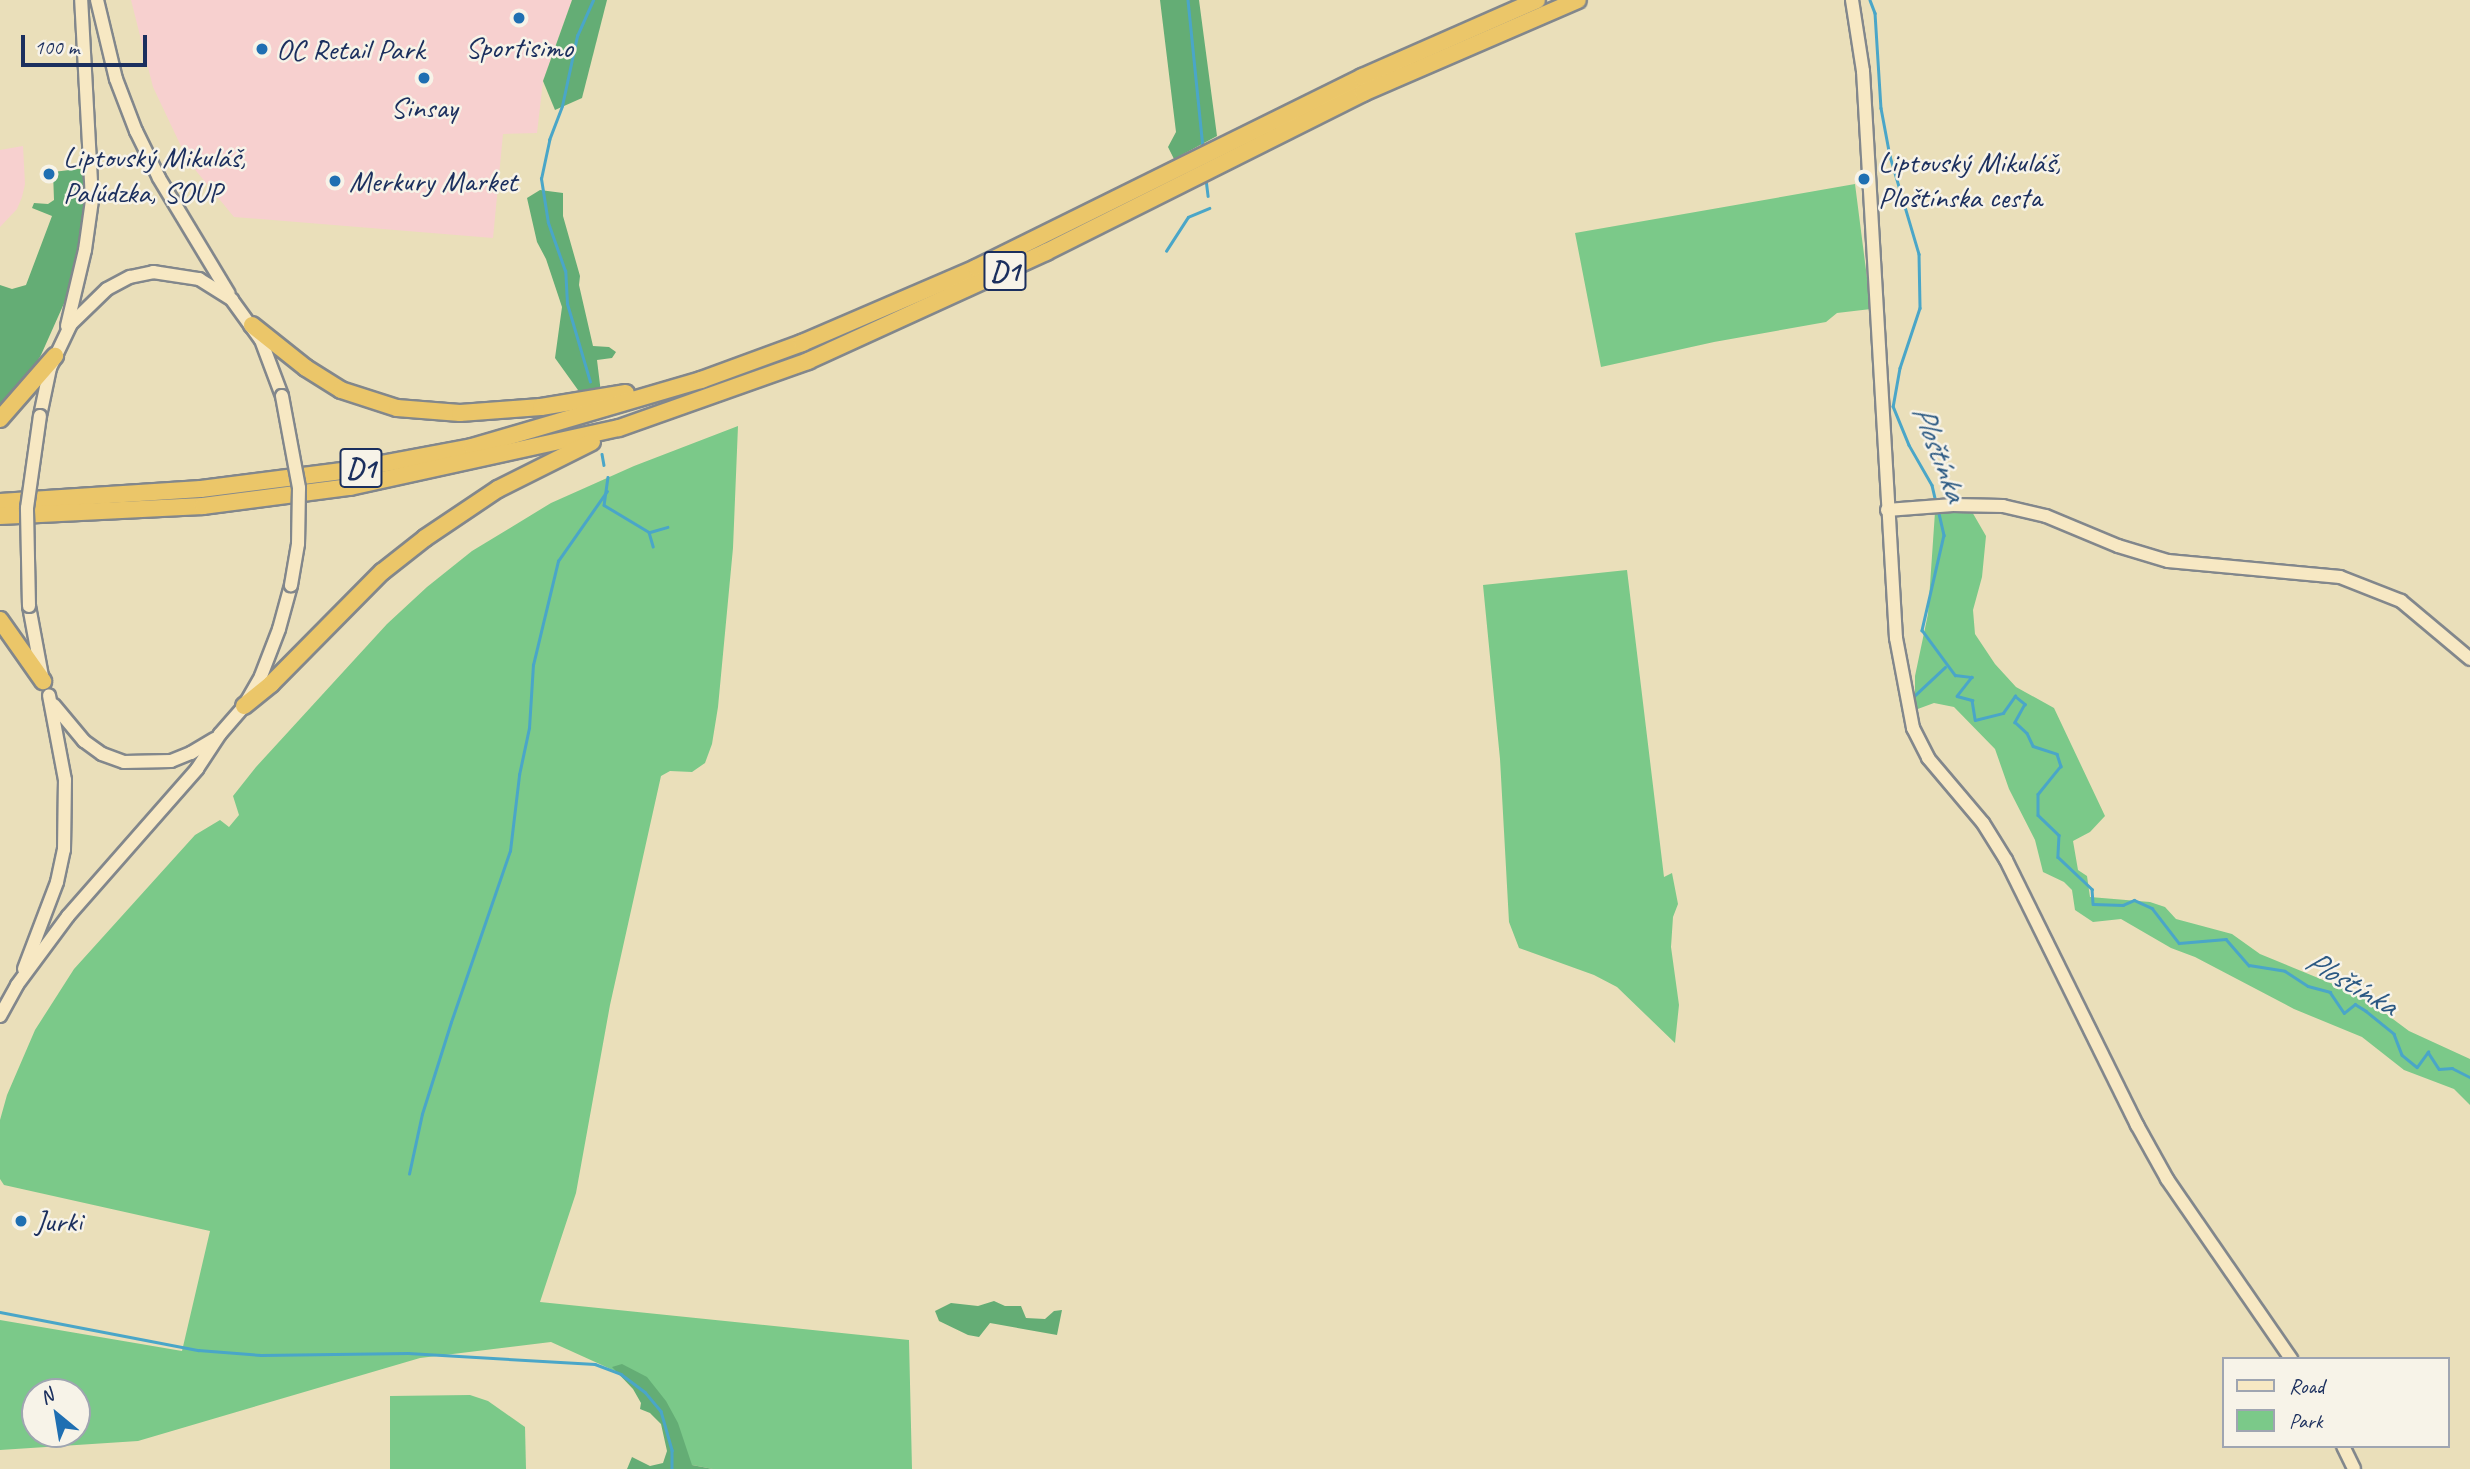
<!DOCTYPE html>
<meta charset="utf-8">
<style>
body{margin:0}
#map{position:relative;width:2470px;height:1469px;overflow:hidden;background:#eadfba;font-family:Caveat,sans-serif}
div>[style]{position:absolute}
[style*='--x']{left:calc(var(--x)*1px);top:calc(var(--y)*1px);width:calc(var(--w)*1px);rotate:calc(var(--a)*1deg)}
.built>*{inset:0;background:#f7d0cf}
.green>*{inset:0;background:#7bc989}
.forest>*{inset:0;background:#64ad75}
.stream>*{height:2.5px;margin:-1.25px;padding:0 1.25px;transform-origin:1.25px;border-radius:1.25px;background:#4aa6c8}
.roads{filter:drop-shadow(2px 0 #82878c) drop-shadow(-2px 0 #82878c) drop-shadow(0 2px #82878c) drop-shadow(0 -2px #82878c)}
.secondary>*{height:12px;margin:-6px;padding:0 6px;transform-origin:6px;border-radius:6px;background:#f7e8c3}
.highway>*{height:16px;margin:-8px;padding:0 8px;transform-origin:8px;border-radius:8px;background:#ebc669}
.bridges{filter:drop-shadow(2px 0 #82878c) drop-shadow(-2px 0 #82878c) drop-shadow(0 2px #82878c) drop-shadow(0 -2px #82878c)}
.secondary-bridge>*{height:12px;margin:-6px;padding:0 6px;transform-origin:6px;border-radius:6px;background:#f7e8c3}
.dots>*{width:19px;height:19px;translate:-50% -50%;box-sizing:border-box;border:4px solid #f7f3e8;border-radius:50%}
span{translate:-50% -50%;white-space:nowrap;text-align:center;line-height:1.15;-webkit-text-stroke:5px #f7f3e8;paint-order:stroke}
.shield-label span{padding:2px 5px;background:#f7f3e8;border:2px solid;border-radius:5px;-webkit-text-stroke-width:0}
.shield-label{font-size:28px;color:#1b2f5e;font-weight:700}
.poi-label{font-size:30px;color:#1b2f5e}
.left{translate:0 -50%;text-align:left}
.water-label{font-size:32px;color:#2b5983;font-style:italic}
.legend{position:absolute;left:2222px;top:1357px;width:228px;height:91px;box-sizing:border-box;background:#f7f3e8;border:2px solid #9fa5b1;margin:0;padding:9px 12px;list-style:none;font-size:21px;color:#1b2f5e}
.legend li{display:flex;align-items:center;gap:14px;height:35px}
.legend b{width:35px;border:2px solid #9fa5b1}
.north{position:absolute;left:21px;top:1378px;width:70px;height:70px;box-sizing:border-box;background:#f7f3e8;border:2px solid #9fa5b1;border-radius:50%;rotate:330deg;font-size:19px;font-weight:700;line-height:28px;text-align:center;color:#1b2f5e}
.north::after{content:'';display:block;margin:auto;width:24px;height:32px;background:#1f6fb2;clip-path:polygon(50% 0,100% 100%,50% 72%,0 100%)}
.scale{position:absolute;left:21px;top:35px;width:126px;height:32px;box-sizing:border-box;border:4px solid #1b2f5e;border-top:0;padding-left:9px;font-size:21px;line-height:24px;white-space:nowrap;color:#1b2f5e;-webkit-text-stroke:5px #f7f3e8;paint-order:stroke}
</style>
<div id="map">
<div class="built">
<i style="clip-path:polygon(131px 0,572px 0,543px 81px,537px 133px,503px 134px,493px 238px,234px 217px,188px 161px,153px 87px)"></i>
<i style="clip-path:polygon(23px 146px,25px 184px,22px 197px,17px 209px,0 227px,0 150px)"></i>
</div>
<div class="green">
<i style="clip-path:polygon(1855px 184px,1871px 309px,1837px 313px,1826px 322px,1714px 342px,1601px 367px,1575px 233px)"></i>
<i style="clip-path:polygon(evenodd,738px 426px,733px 548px,718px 707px,712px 744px,705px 763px,692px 772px,670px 771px,661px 776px,610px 1005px,576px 1193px,540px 1302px,909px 1340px,912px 1469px,713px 1469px,687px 1464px,646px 1385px,551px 1342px,420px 1358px,138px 1441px,0 1450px,0 1320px,182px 1351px,210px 1231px,4px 1185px,0 1179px,0 1120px,7px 1095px,35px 1030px,74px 969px,195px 835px,220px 820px,229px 827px,239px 815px,233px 796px,256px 767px,387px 624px,427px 587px,472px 551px,551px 503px,634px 466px,738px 426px,35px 1392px,77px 1392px,77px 1434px,35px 1434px,35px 1392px)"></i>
<i style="clip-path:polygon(1971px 510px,1986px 536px,1982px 577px,1973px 610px,1975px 634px,1995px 664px,2016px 687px,2054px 708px,2105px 816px,2090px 832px,2073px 841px,2078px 870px,2087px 876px,2090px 897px,2150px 902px,2165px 907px,2176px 919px,2232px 934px,2260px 954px,2362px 996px,2409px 1031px,2470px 1059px,2470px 1105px,2454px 1089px,2404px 1070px,2362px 1037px,2294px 1009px,2195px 957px,2171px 948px,2121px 919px,2093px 922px,2075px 910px,2072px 890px,2064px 882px,2043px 872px,2035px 840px,2009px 789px,1995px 749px,1954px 707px,1934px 703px,1915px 710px,1915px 676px,1928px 614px,1935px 512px)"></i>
<i style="clip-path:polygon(1627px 570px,1664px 877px,1672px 873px,1678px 904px,1673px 917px,1671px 947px,1679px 1005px,1675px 1043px,1617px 987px,1594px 975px,1519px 948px,1509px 922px,1500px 759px,1483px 585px)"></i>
<i style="clip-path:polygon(470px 1395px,488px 1401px,525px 1427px,526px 1469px,390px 1469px,390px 1396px)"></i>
</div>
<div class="forest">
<i style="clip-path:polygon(572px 0,607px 0,582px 98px,555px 110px,543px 81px)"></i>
<i style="clip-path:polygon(1160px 0,1199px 0,1217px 136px,1174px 159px,1168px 147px,1176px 132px)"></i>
<i style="clip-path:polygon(86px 168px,82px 231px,66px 299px,41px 355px,27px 378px,0 409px,0 285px,12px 289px,26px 285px,52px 216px,32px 208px,34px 203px,48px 204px,54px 200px,53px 172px)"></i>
<i style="clip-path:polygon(540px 190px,563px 193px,563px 216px,580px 276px,579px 285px,593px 346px,609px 347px,616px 352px,612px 358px,597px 360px,601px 393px,583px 397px,555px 358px,562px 307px,546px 259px,537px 242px,527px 198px)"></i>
<i style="clip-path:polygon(994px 1301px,1005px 1306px,1021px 1306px,1026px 1318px,1045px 1319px,1054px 1311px,1062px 1310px,1057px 1335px,990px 1323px,979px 1337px,968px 1335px,939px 1321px,935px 1311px,951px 1303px,978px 1306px)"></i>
<i style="clip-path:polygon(622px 1364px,647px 1377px,666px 1401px,678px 1423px,692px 1465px,713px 1469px,627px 1469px,632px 1457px,650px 1466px,663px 1463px,667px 1451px,661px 1424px,650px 1413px,640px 1409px,641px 1403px,633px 1389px,612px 1367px)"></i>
</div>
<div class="stream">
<i style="--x:1188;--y:0;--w:149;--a:84.2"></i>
<i style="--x:1870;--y:0;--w:14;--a:69"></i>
<i style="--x:1875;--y:13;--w:95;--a:86.4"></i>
<i style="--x:1881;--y:108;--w:49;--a:79.4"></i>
<i style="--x:1890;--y:156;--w:102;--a:73.5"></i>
<i style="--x:1919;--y:254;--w:54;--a:88.9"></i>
<i style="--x:1920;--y:308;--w:63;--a:108.4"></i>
<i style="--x:1900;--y:368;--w:39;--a:100"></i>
<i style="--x:1893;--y:406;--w:42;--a:67.7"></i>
<i style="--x:1909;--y:445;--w:46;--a:60.1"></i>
<i style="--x:1932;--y:485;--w:17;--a:77"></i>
<i style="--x:1206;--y:179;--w:17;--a:83"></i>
<i style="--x:1166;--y:251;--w:40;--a:-57.1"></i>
<i style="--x:1188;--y:217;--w:23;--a:-23"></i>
<i style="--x:590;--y:382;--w:81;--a:-106.4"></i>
<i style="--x:567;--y:304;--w:33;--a:-93"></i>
<i style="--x:565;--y:271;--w:51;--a:-109.5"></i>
<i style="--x:548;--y:223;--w:45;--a:-99"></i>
<i style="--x:541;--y:179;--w:40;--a:-78"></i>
<i style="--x:549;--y:140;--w:36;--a:-69"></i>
<i style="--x:562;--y:106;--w:72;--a:-77.9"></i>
<i style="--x:577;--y:36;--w:39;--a:-66"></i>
<i style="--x:602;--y:454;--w:11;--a:80"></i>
<i style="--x:608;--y:477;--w:28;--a:98"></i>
<i style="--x:604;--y:505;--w:52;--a:31"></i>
<i style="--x:649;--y:532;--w:15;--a:74"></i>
<i style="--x:1938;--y:509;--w:27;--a:77"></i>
<i style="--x:1944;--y:535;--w:98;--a:103"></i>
<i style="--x:1922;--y:630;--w:56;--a:53.7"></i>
<i style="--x:1955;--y:675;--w:17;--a:7"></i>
<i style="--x:1972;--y:677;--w:24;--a:128"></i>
<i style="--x:1957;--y:696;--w:16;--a:15"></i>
<i style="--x:1972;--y:700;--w:20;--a:81"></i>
<i style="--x:1975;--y:720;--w:29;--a:-14"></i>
<i style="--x:2003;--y:713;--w:21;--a:-55"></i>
<i style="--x:2015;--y:696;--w:13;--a:39"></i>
<i style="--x:2025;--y:704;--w:21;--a:119"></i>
<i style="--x:2015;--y:722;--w:16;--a:43"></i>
<i style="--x:2027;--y:733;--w:14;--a:65"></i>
<i style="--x:2033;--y:746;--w:25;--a:18"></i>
<i style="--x:2057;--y:754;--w:13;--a:72"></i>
<i style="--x:2061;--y:766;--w:36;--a:129"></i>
<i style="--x:2038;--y:794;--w:21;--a:90"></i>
<i style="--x:2038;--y:815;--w:29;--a:44"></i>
<i style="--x:2059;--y:835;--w:22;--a:93"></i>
<i style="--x:2058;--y:857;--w:47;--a:43.3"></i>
<i style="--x:2092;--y:889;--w:15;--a:86"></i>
<i style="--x:2093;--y:904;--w:30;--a:2"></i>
<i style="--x:2123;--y:905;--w:12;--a:-24"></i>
<i style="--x:2134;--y:900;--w:20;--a:24"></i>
<i style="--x:2152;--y:908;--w:44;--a:52.4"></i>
<i style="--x:2179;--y:943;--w:47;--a:-4.9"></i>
<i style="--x:2226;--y:939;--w:35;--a:49"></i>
<i style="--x:2249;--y:965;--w:36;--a:9"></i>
<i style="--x:2285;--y:971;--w:27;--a:33"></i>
<i style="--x:2308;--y:986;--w:23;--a:15"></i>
<i style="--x:2330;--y:992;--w:25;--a:56"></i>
<i style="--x:2344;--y:1013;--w:14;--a:-39"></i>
<i style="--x:2355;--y:1004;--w:13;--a:32"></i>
<i style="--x:2366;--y:1011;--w:36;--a:39"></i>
<i style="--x:2394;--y:1034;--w:22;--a:69"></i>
<i style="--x:2402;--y:1055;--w:19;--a:39"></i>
<i style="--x:2417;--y:1067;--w:19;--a:-54"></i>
<i style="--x:2428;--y:1052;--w:20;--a:57"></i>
<i style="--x:2439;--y:1069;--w:13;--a:-4"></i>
<i style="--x:2452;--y:1068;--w:20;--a:27"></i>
<i style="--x:650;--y:532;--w:18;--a:-16"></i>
<i style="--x:1912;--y:698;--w:45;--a:-43.2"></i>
<i style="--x:409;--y:1174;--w:61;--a:-77.8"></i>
<i style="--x:422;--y:1114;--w:96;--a:-72.5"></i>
<i style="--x:451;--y:1022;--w:181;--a:-71"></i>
<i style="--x:510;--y:851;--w:77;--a:-83.2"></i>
<i style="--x:519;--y:775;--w:48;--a:-78"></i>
<i style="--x:529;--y:728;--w:63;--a:-86.4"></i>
<i style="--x:533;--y:665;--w:107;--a:-76.5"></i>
<i style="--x:558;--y:561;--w:85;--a:-55"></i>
<i style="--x:0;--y:1312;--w:202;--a:10.9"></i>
<i style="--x:198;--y:1350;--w:63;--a:4.5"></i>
<i style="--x:261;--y:1355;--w:147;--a:-0.8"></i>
<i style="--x:408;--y:1353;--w:187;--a:3.4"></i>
<i style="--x:595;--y:1364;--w:28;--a:21"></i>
<i style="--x:621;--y:1374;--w:30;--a:37"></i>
<i style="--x:645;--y:1392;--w:25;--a:50"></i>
<i style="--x:661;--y:1411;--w:41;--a:74.2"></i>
<i style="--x:672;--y:1450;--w:19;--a:90"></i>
</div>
<div class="roads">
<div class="secondary">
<i style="--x:97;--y:0;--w:81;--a:76.5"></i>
<i style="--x:116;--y:79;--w:56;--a:69"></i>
<i style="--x:136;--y:131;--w:52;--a:63.9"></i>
<i style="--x:159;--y:178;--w:135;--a:58.9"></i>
<i style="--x:1852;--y:0;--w:72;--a:81.2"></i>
<i style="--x:1863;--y:71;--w:568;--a:86.67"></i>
<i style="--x:1896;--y:638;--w:92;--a:79.3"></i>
<i style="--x:1913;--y:728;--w:34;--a:63"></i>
<i style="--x:1928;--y:758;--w:85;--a:49.8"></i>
<i style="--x:1983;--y:823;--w:44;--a:58.1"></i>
<i style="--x:2006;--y:860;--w:296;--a:63.7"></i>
<i style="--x:2137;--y:1125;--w:62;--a:60.9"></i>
<i style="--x:2167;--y:1179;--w:219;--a:55.4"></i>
<i style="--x:67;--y:326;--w:78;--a:-76.7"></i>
<i style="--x:85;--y:250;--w:50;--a:-82"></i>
<i style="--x:92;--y:200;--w:200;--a:-93.1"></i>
<i style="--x:40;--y:416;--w:49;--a:-78.2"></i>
<i style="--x:50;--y:368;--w:49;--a:-64.5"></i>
<i style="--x:71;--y:324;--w:50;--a:-44.2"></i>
<i style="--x:107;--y:289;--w:26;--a:-28"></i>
<i style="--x:130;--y:277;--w:24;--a:-12"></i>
<i style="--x:153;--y:272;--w:47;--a:8.7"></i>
<i style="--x:199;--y:279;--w:39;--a:32"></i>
<i style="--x:232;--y:300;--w:49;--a:54.1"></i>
<i style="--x:261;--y:340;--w:60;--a:69.4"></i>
<i style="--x:1887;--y:510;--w:66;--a:-4.3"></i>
<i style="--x:1953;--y:505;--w:50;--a:1.1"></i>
<i style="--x:2003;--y:506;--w:44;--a:13.1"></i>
<i style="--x:2046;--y:516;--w:78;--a:22.6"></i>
<i style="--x:2118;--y:546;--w:52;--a:16.7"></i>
<i style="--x:2168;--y:561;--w:173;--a:5.3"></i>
<i style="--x:2340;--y:577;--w:66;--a:21.5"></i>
<i style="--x:2401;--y:601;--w:90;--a:40"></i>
<i style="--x:29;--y:606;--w:71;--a:79.5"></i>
<i style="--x:54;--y:705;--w:47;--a:50.2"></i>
<i style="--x:84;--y:741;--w:22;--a:36"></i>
<i style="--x:102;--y:754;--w:23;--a:20"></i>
<i style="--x:124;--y:762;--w:47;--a:-1.2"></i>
<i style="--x:171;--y:761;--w:22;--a:-22"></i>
<i style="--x:191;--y:753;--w:27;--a:-31"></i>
<i style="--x:24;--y:969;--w:93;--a:-69.2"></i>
<i style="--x:57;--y:882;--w:33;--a:-78"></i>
<i style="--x:64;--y:850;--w:70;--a:-89.2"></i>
<i style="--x:65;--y:780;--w:86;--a:-100.7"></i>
<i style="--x:0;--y:1016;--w:35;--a:-61"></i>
<i style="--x:17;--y:985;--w:86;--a:-53.5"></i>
<i style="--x:68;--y:916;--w:196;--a:-48.7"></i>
<i style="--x:197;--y:769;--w:42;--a:-56.7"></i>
<i style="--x:220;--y:734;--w:37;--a:-49"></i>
<i style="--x:244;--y:706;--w:34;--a:-60"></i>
<i style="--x:261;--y:676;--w:50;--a:-69"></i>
<i style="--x:279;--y:629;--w:46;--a:-74.7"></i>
<i style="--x:2343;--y:1446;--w:25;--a:64"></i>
</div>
<div class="highway">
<i style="--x:252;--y:325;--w:69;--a:38.5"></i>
<i style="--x:306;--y:368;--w:41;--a:32.2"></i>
<i style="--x:341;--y:390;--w:59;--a:17.8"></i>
<i style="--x:397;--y:408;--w:63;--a:4.5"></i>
<i style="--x:460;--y:413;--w:81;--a:-4.2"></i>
<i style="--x:541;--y:407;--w:86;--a:-9.4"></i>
<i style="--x:0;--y:419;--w:84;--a:-48.9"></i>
<i style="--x:0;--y:502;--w:201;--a:-3.7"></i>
<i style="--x:201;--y:489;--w:150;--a:-7.3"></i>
<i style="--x:350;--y:470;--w:124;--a:-10.7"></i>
<i style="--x:472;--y:447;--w:239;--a:-16.3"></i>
<i style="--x:701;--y:380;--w:108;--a:-20.1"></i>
<i style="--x:802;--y:343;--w:189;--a:-23.3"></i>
<i style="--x:976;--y:268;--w:431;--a:-26.3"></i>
<i style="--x:1362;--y:77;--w:191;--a:-23.7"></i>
<i style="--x:0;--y:516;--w:203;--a:-2.8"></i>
<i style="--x:203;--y:506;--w:148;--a:-7.4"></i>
<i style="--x:350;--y:487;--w:275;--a:-12.4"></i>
<i style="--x:619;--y:428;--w:201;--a:-19.5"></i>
<i style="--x:808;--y:361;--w:262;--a:-24.6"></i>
<i style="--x:1046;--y:252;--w:355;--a:-26.6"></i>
<i style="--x:1363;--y:93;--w:234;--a:-23.4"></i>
<i style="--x:0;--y:620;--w:75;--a:54.8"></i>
<i style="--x:244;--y:706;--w:35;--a:-39"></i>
<i style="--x:271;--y:684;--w:158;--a:-45.3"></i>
<i style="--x:382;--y:572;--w:55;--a:-38.3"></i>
<i style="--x:425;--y:538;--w:88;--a:-33.9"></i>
<i style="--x:498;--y:489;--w:105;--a:-26.6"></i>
</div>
</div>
<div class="bridges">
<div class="secondary-bridge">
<i style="--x:282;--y:396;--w:94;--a:79.5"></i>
<i style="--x:299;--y:488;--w:56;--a:91"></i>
<i style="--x:298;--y:544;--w:42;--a:99.7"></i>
<i style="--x:29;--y:606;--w:98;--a:-91.2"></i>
<i style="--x:27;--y:508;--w:93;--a:-82"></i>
</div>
</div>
<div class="dots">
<i style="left:519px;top:18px;background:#1f6fb2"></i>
<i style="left:262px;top:49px;background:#1f6fb2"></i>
<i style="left:424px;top:78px;background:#1f6fb2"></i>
<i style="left:49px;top:174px;background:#1f6fb2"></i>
<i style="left:1864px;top:179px;background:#1f6fb2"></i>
<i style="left:335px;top:181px;background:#1f6fb2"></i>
<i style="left:21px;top:1221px;background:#1f6fb2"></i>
</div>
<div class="shield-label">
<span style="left:1005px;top:271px">D1</span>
<span style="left:361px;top:468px">D1</span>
</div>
<div class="poi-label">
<span style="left:519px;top:47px">Sportisimo</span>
<span class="left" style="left:276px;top:49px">OC Retail Park</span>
<span style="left:424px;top:107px">Sinsay</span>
<span class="left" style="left:63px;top:174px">Liptovský Mikuláš,<br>Palúdzka, SOUP</span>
<span class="left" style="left:1878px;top:179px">Liptovský Mikuláš,<br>Ploštínska cesta</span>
<span class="left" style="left:349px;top:181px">Merkury Market</span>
<span class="left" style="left:35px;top:1221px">Jurki</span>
</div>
<div class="water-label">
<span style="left:1939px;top:453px;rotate:69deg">Ploštínka</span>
<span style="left:2351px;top:983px;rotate:30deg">Ploštínka</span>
</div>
<ul class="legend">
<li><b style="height:9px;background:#f7e8c3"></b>Road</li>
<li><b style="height:19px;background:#7bc989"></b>Park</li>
</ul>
<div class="north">N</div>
<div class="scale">100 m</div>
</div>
